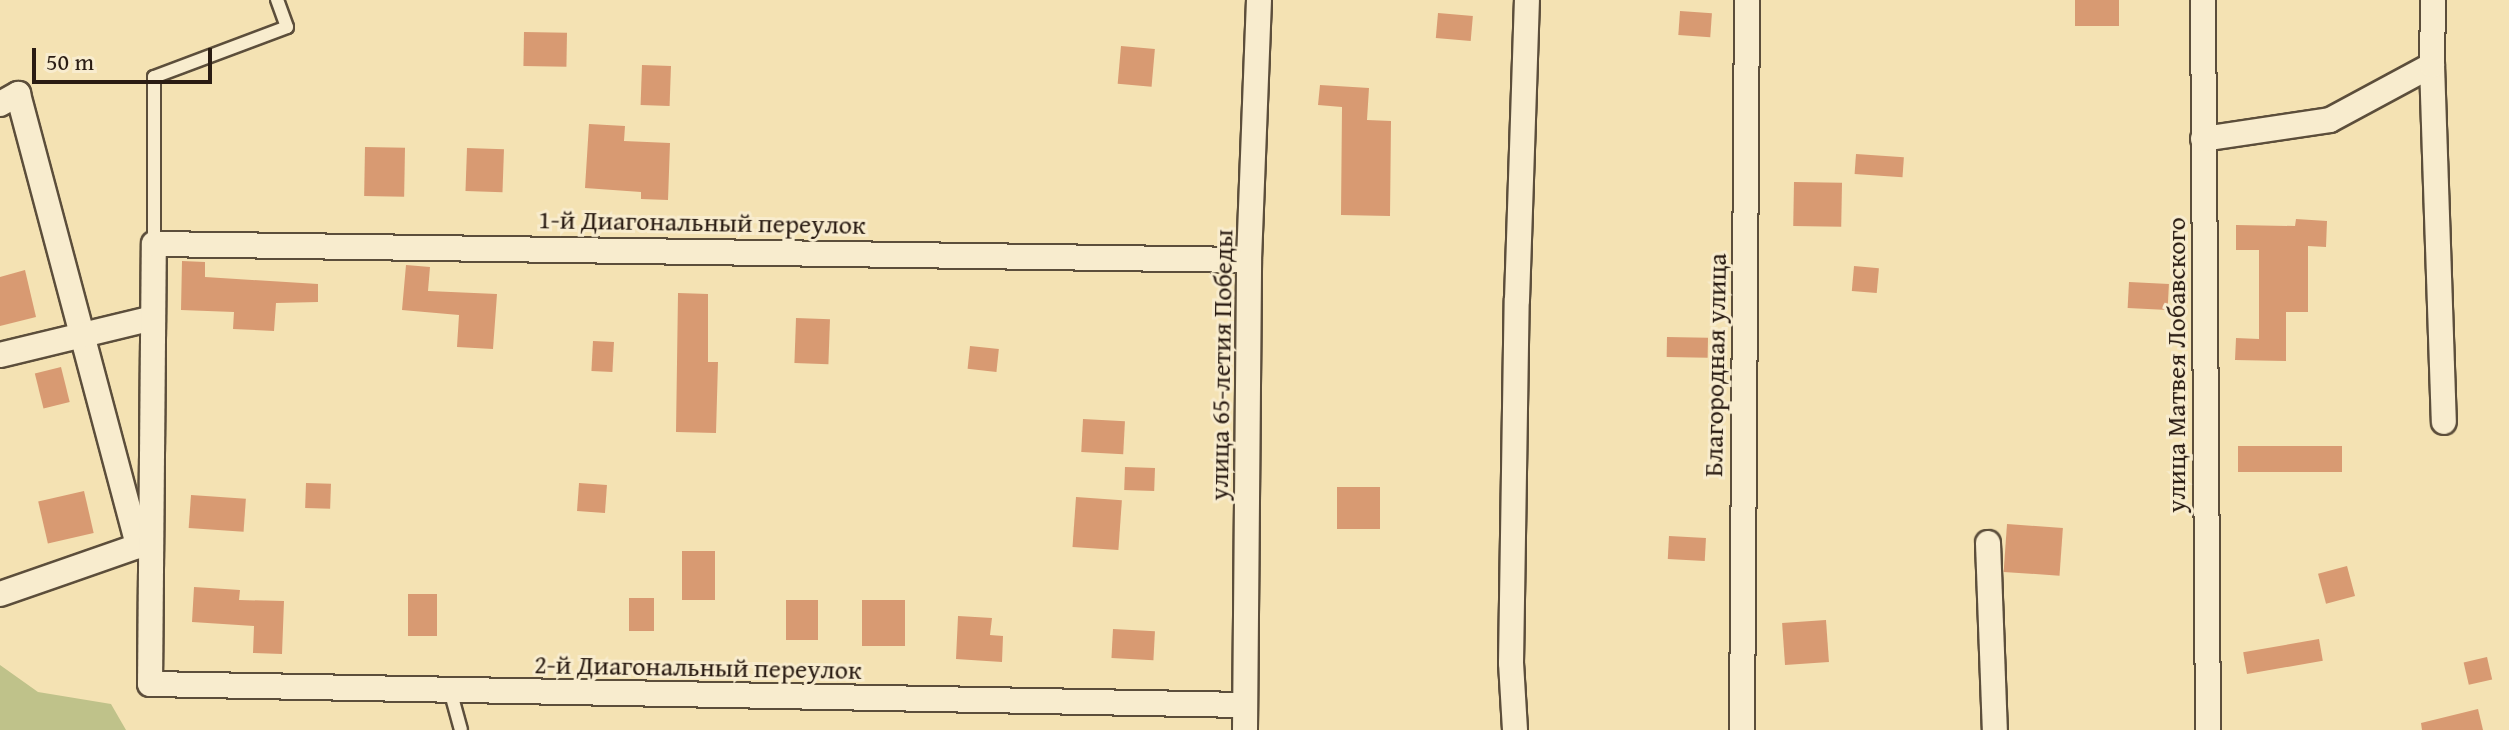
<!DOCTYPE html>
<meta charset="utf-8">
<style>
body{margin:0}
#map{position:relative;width:2509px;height:730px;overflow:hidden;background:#f4e2b3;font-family:"Gentium Book Plus",serif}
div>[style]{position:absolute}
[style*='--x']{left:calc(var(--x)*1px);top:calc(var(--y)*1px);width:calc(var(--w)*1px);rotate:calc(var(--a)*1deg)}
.green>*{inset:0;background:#bfc28a}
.building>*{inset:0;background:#d89a72;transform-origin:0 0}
.roads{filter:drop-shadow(2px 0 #5c4e3b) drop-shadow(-2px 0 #5c4e3b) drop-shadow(0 2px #5c4e3b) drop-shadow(0 -2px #5c4e3b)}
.service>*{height:12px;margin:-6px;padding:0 6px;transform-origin:6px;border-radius:6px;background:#f8ecce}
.minor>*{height:24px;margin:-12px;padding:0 12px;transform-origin:12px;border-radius:12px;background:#f8ecce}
span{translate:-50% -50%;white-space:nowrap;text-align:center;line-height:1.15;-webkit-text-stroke:6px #f8ecce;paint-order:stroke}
.street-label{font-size:26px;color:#2a1c13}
.scale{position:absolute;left:32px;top:48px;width:180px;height:36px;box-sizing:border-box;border:4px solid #2a1c13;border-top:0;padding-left:10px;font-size:24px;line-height:28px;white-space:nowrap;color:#2a1c13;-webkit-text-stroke:6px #f8ecce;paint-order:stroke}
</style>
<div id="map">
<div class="green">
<i style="clip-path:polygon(0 665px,38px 692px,111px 704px,126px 730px,0 730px)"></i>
</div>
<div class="building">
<i style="left:2075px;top:0;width:44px;height:26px"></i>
<i style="left:1680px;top:11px;width:32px;height:24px;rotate:4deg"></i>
<i style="left:1438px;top:13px;width:35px;height:25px;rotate:5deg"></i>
<i style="left:524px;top:32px;width:43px;height:34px;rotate:1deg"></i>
<i style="left:1121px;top:46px;width:34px;height:38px;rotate:5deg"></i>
<i style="left:642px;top:65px;width:29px;height:40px;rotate:2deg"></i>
<i style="clip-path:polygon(1320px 85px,1369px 88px,1367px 120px,1391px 121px,1390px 216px,1341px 215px,1342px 107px,1318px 105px)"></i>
<i style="clip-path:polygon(589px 124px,625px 126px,624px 141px,670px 143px,668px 200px,641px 199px,641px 192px,585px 188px)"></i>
<i style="left:365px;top:147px;width:40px;height:49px;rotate:1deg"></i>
<i style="left:467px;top:148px;width:37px;height:43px;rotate:2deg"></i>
<i style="left:1856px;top:154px;width:48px;height:20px;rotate:4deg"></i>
<i style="left:1794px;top:182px;width:48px;height:44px;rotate:1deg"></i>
<i style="clip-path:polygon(2296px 219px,2327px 221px,2326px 247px,2308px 246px,2308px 312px,2286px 312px,2286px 361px,2235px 360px,2236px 338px,2259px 339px,2259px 250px,2236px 250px,2236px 225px,2295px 226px)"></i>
<i style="clip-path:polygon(182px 261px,205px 262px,205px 277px,318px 284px,318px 302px,276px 303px,274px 331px,233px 329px,234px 312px,181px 310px)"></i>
<i style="clip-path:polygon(406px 265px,430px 267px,428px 291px,497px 294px,493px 349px,457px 347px,459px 315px,402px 310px)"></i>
<i style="left:1854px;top:266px;width:25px;height:25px;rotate:5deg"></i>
<i style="clip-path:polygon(25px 270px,36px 317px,0 326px,0 277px)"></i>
<i style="left:2129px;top:282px;width:40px;height:26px;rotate:3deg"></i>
<i style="clip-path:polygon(678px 293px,708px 294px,708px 362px,718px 362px,716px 433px,676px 432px)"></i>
<i style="left:796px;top:318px;width:34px;height:45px;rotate:2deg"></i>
<i style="left:1667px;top:337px;width:41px;height:20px;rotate:1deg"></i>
<i style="left:593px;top:341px;width:21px;height:30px;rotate:3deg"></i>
<i style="left:970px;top:346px;width:29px;height:23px;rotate:6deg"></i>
<i style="left:61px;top:367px;width:36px;height:27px;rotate:76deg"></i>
<i style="left:1083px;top:419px;width:42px;height:33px;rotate:3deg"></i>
<i style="left:2342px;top:446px;width:26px;height:104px;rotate:90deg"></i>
<i style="left:1125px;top:467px;width:30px;height:23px;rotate:2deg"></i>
<i style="left:306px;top:483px;width:25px;height:25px;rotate:2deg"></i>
<i style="left:579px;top:483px;width:28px;height:28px;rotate:4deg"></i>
<i style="left:1337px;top:487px;width:43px;height:42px"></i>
<i style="left:84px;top:491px;width:43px;height:47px;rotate:77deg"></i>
<i style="left:191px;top:495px;width:55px;height:33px;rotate:4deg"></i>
<i style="left:1076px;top:497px;width:46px;height:50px;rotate:4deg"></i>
<i style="left:2007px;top:524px;width:56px;height:48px;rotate:4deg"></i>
<i style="left:1669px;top:536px;width:37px;height:23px;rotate:3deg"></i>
<i style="left:682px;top:551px;width:33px;height:49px"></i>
<i style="left:2347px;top:566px;width:31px;height:30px;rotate:75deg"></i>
<i style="clip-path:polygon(194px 587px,240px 590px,239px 600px,284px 601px,282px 654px,253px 653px,254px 626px,192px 622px)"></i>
<i style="left:408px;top:594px;width:29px;height:42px"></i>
<i style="left:629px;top:598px;width:25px;height:33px"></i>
<i style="left:786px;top:600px;width:32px;height:40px"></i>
<i style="left:862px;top:600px;width:43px;height:46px"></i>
<i style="clip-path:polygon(958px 616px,992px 618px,990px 635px,1003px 636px,1002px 662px,956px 659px)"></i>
<i style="left:1826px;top:620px;width:42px;height:44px;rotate:86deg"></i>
<i style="left:1113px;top:629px;width:42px;height:29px;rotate:3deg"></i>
<i style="left:2319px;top:639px;width:22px;height:77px;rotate:80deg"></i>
<i style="left:2487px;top:657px;width:23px;height:24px;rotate:77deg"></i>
<i style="clip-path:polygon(2478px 709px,2483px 730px,2422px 730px,2421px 723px)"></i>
</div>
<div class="roads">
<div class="service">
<i style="--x:154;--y:244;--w:167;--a:-90"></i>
<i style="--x:154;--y:77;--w:142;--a:-20.6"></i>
<i style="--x:287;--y:27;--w:29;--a:-110"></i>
<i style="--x:450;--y:690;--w:41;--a:74.6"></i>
</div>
<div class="minor">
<i style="--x:2203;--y:0;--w:730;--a:89.61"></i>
<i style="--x:2432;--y:65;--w:357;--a:88.1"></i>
<i style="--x:0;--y:104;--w:21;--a:-29"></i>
<i style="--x:18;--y:94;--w:468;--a:75.1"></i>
<i style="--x:138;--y:546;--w:146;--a:160.8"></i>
<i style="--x:2203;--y:139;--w:128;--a:-8.5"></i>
<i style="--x:2330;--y:120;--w:116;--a:-28.3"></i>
<i style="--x:2432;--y:65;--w:65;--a:-89.1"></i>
<i style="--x:0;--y:355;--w:157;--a:-13.6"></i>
<i style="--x:1988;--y:543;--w:187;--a:87.9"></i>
<i style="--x:1244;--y:705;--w:1094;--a:-178.9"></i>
<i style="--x:150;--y:684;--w:440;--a:-89.5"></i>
<i style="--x:154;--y:244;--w:1095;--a:0.84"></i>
<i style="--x:1245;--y:730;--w:470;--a:-89.5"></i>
<i style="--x:1249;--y:260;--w:260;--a:-87.8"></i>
<i style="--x:1515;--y:730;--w:67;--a:-93.4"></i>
<i style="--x:1511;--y:663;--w:363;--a:-89.1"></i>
<i style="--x:1517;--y:300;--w:300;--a:-88.1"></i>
<i style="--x:1742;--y:730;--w:730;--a:-89.61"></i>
</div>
</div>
<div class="street-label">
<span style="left:702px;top:222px;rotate:1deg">1-й Диагональный переулок</span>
<span style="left:1221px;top:365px;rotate:-89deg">улица 65-летия Победы</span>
<span style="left:1715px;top:365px;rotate:-89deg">Благородная улица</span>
<span style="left:2176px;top:365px;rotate:-90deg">улица Матвея Лобавского</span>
<span style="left:698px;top:667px;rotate:1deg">2-й Диагональный переулок</span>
</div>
<div class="scale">50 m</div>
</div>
